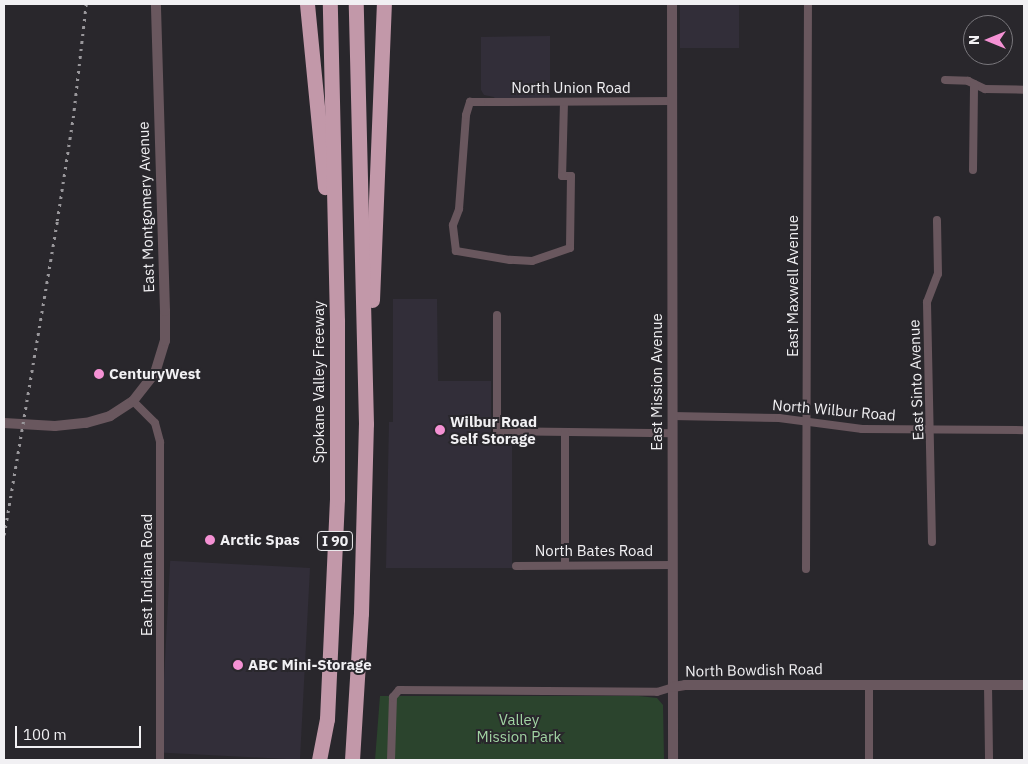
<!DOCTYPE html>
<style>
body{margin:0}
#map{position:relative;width:1028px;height:764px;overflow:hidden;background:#29272c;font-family:"IBM Plex Sans",sans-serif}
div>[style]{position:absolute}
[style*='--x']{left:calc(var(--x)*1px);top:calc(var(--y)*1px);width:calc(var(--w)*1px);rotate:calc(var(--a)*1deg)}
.built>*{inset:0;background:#322e39;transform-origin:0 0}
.green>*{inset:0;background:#2b442d}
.minor>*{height:8px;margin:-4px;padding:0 4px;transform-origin:4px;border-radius:4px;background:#69575e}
.tertiary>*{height:10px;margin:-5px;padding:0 5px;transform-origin:5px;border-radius:5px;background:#69575e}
.motorway>*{height:15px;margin:-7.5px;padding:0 7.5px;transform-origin:7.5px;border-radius:7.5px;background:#c298a9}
.rail>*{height:2.5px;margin-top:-1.25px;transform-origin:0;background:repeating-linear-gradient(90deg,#99979b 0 2.5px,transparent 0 7.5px)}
.dots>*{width:14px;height:14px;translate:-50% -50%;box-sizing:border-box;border:2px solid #29272c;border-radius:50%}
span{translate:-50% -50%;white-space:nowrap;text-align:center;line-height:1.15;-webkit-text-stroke:4px #29272c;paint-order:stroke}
.shield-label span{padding:1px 4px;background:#29272c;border:1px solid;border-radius:4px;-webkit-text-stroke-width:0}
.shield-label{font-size:14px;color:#f1f0f3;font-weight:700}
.street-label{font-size:15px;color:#f1f0f3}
.poi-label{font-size:15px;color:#f1f0f3;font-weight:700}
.left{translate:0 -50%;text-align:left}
.park-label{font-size:15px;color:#a1d4a3}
.frame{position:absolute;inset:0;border:5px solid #f1f0f3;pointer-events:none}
.north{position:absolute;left:963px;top:15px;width:50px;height:50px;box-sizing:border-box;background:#29272c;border:1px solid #79777c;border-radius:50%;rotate:270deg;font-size:14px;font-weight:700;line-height:20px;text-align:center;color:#f1f0f3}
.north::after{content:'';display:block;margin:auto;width:18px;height:22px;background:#f491d4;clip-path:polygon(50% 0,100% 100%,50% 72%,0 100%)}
.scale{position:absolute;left:15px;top:726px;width:126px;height:22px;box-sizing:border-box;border:2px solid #f1f0f3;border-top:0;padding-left:6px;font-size:15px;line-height:18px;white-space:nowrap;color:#f1f0f3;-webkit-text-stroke:4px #29272c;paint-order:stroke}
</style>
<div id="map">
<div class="built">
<i style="left:680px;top:4px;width:59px;height:44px"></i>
<i style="clip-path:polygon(550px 36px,550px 99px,495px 99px,494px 97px,484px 95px,481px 90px,481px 37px)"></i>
<i style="clip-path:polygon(393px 299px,437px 299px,438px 381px,491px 381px,491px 437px,512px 438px,512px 568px,386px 568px,389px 422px,393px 422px)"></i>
<i style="left:310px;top:568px;width:192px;height:140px;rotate:93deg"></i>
</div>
<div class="green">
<i style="clip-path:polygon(380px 696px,639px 696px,657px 698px,663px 705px,664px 760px,375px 760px)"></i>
</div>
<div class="minor">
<i style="--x:945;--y:80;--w:23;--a:2"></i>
<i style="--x:968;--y:81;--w:19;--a:25"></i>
<i style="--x:985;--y:89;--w:39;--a:1"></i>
<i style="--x:564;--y:102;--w:74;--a:91.5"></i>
<i style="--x:562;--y:176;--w:9;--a:0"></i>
<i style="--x:571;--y:176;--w:72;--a:90.8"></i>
<i style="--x:570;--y:248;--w:40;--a:161.1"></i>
<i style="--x:532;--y:261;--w:22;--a:-177"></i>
<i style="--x:510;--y:260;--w:55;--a:-170.5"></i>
<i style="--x:456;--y:251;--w:26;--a:-97"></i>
<i style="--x:453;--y:225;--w:17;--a:-69"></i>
<i style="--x:459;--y:209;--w:94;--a:-85.7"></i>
<i style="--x:466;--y:115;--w:14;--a:-73"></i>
<i style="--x:470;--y:102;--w:18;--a:0"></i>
<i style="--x:488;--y:102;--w:185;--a:-0.3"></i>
<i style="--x:973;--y:170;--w:86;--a:-89.3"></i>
<i style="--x:497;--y:315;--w:116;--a:90"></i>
<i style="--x:497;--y:431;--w:175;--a:0.7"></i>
<i style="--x:133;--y:401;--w:31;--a:45"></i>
<i style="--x:155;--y:423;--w:20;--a:75"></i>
<i style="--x:160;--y:442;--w:318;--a:90"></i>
<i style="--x:672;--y:416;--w:107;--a:1.1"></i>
<i style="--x:779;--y:418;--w:84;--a:7.5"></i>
<i style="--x:862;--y:429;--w:162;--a:0.4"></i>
<i style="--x:932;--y:542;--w:240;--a:-91.2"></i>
<i style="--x:927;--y:302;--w:30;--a:-69"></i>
<i style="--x:938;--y:274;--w:54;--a:-91.1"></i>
<i style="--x:565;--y:565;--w:133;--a:-90"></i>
<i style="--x:516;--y:566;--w:157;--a:-0.4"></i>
<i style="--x:806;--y:569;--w:565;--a:-89.8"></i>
<i style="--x:988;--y:685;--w:75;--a:89.2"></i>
<i style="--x:391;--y:760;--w:63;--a:-88.2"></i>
<i style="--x:393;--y:697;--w:9;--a:-49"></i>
<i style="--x:399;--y:690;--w:258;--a:0.4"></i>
<i style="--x:657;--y:692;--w:17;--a:-17"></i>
<i style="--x:869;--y:760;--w:76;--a:-90"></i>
</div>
<div class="tertiary">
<i style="--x:672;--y:4;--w:756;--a:89.92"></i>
<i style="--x:4;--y:423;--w:51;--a:3.4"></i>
<i style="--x:55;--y:426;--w:31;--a:-6"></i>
<i style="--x:86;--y:423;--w:25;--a:-16"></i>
<i style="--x:110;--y:416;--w:27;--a:-33"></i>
<i style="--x:133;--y:401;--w:36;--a:-52"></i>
<i style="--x:155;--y:373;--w:34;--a:-73"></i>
<i style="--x:165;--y:341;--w:30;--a:-90"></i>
<i style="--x:165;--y:311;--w:307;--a:-91.7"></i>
<i style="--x:673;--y:687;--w:12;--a:-9"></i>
<i style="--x:685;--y:685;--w:339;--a:0"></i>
</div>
<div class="motorway">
<i style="--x:307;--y:4;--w:184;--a:84.4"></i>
<i style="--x:372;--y:300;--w:296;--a:-87.7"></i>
<i style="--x:319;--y:760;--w:42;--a:-79"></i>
<i style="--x:327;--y:719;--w:220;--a:-87.4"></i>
<i style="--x:337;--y:499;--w:178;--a:-90"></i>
<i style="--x:337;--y:321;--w:317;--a:-91.3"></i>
<i style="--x:352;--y:760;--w:147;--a:-86.5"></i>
<i style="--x:361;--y:613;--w:189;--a:-88.5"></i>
<i style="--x:366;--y:424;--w:420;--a:-91.4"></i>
</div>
<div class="rail">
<i style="--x:4;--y:535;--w:318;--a:-80.4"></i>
<i style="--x:57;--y:221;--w:104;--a:-81.2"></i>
<i style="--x:73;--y:118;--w:115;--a:-83.5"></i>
</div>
<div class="dots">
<i style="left:99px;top:374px;background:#f491d4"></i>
<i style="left:440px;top:430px;background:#f491d4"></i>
<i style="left:210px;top:540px;background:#f491d4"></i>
<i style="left:238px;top:665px;background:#f491d4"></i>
</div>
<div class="shield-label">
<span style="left:335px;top:541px">I 90</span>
</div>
<div class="street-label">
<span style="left:571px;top:88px">North Union Road</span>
<span style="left:146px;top:207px;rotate:-92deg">East Montgomery Avenue</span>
<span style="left:793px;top:286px;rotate:-90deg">East Maxwell Avenue</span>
<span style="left:916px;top:380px;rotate:-92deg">East Sinto Avenue</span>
<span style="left:319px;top:382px;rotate:-90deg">Spokane Valley Freeway</span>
<span style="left:657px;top:382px;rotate:-90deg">East Mission Avenue</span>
<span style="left:834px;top:410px;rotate:5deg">North Wilbur Road</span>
<span style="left:594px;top:551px">North Bates Road</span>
<span style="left:147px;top:575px;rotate:-90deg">East Indiana Road</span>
<span style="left:754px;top:670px;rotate:-1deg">North Bowdish Road</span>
</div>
<div class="poi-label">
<span class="left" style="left:109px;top:374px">CenturyWest</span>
<span class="left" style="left:450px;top:430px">Wilbur Road<br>Self Storage</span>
<span class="left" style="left:220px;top:540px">Arctic Spas</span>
<span class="left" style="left:248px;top:665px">ABC Mini-Storage</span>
</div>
<div class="park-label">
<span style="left:519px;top:728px">Valley<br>Mission Park</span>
</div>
<div class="frame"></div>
<div class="north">N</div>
<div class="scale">100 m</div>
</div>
